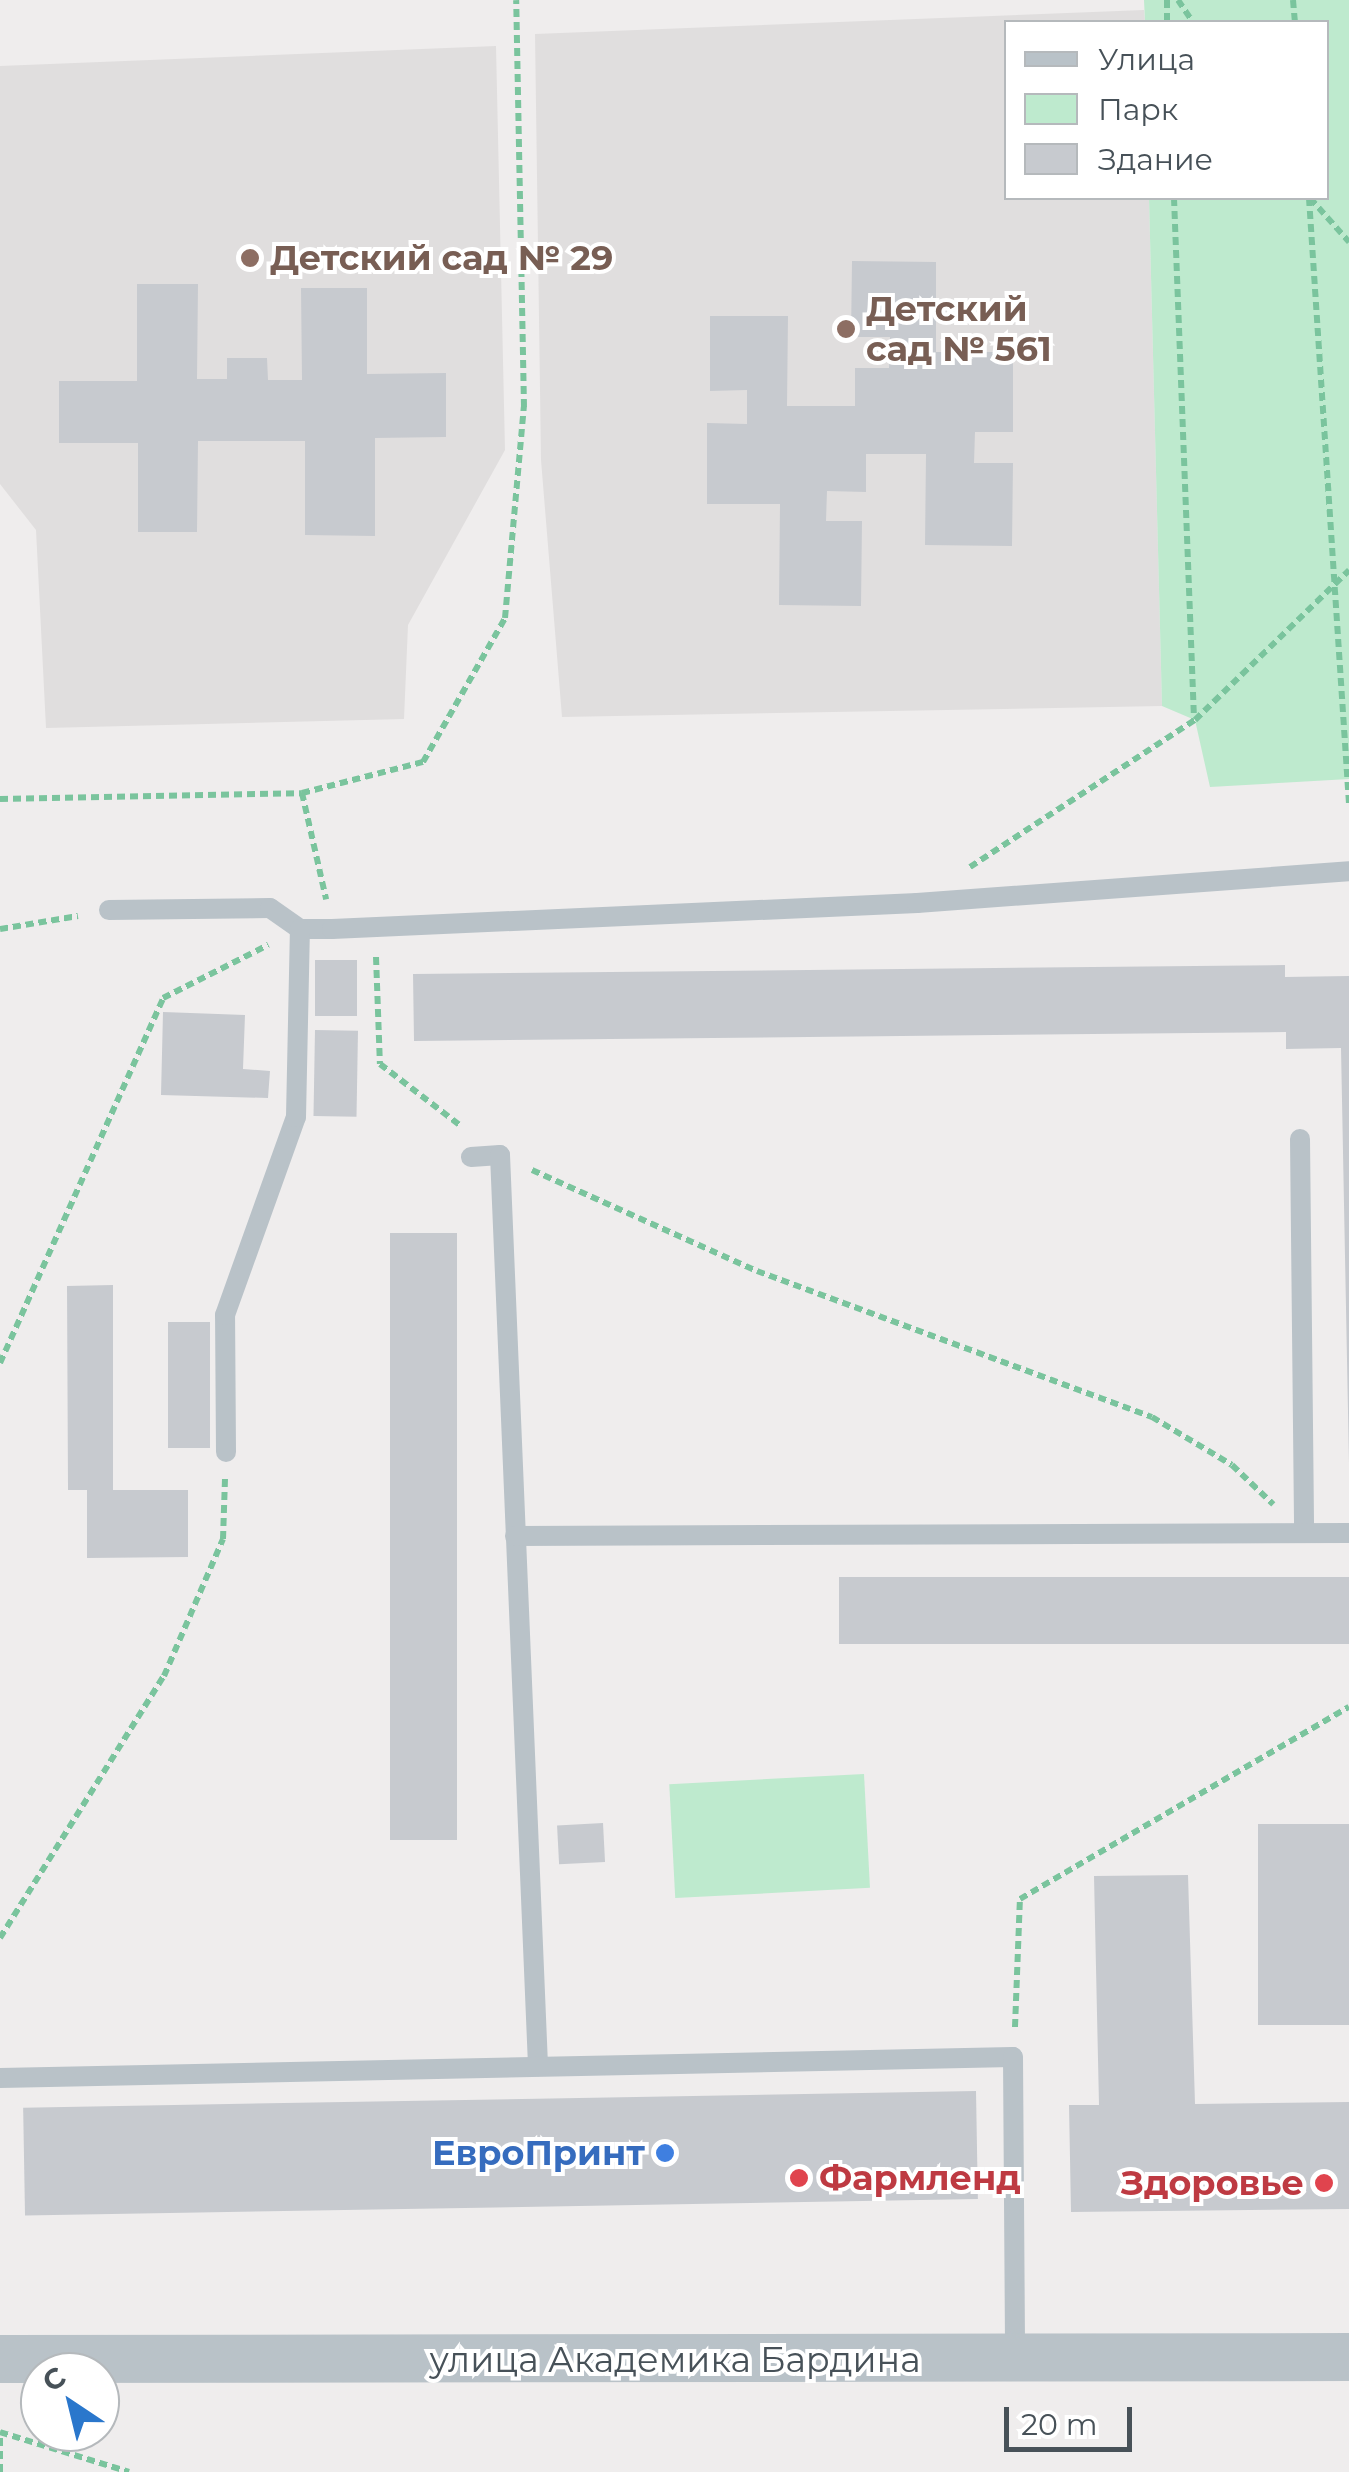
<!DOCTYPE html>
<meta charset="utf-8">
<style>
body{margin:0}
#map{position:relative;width:1349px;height:2472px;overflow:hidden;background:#efeded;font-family:Montserrat,sans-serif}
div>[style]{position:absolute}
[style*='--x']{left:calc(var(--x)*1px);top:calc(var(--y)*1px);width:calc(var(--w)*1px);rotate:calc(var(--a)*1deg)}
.education>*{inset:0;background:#e0dede}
.green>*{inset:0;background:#beeace;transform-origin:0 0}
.building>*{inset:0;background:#c7cacf;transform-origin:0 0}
.path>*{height:6px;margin-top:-3px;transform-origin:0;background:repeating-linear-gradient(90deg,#7ac49d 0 8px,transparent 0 13px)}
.service>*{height:20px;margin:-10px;padding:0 10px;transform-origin:10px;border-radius:10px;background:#b9c2c8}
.tertiary>*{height:48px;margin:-24px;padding:0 24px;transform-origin:24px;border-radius:24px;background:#b9c2c8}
.dots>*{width:28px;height:28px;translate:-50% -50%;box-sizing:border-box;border:5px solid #fff;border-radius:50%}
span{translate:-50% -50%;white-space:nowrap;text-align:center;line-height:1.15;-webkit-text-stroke:8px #fff;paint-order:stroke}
.education-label{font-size:35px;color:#785e54;font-weight:700}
.left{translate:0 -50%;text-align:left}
.shop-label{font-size:35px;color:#366cbe;font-weight:700}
.right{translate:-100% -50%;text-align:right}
.health-label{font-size:35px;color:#be3a42;font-weight:700}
.street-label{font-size:35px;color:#475158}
.legend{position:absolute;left:1004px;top:20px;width:325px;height:180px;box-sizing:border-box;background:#fff;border:2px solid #b5b9bc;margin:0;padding:12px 18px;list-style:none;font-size:30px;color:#475158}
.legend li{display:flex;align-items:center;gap:20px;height:50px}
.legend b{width:50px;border:2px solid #b5b9bc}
.north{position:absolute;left:20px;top:2352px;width:100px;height:100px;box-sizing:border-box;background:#fff;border:2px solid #b5b9bc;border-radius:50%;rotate:325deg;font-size:28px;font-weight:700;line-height:40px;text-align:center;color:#475158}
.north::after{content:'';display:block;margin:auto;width:35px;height:45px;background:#2a77cc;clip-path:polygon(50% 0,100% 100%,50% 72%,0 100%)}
.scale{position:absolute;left:1004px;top:2407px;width:128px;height:45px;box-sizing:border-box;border:5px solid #475158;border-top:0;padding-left:12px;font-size:30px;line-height:35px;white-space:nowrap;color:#475158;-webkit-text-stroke:8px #fff;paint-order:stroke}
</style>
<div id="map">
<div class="education">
<i style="clip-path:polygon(1144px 10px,1145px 22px,1006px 22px,1006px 198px,1149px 198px,1162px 706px,562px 717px,541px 460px,535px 34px)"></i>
<i style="clip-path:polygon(496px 46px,505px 450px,408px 625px,404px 719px,46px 728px,36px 530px,0 484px,0 66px)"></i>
</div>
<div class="green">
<i style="clip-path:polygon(1144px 0,1349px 0,1349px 779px,1210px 787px,1195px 720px,1162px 706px,1149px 198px,1326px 198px,1326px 22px,1145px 22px)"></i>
<i style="left:864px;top:1774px;width:114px;height:195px;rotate:87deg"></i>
</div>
<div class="building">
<i style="clip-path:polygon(852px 261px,936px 262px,936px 352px,1013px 352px,1013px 432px,975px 432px,974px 463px,1013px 463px,1012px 546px,925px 545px,926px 454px,866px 454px,866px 492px,827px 491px,826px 521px,862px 521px,861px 606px,779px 605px,780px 504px,707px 504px,707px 423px,747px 424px,747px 390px,710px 391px,710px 316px,788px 316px,787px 406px,855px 406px,855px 368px,889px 368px,890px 337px,851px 337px)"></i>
<i style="clip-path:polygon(137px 284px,198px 284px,197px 379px,227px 379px,227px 358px,267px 358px,268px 380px,302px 380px,301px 288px,367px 288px,367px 374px,446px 373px,446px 437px,375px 438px,375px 536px,305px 535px,305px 441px,198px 441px,197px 532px,138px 532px,138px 443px,59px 443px,59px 381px,137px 381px)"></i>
<i style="left:315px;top:960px;width:42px;height:56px"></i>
<i style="clip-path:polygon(1285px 965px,1285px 977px,1349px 976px,1349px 1464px,1341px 1048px,1286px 1049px,1286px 1032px,414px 1041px,413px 974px)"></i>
<i style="clip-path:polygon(163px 1012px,245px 1015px,243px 1069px,270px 1071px,268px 1098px,161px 1095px)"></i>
<i style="left:315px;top:1030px;width:43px;height:86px;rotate:1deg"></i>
<i style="left:390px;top:1233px;width:67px;height:607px"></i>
<i style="clip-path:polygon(113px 1285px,113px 1490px,188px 1490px,188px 1557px,87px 1558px,87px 1490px,68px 1490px,67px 1286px)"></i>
<i style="left:168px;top:1322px;width:42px;height:126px"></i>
<i style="left:1349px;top:1577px;width:67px;height:510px;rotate:90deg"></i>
<i style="left:603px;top:1823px;width:39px;height:46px;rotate:87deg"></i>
<i style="left:1349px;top:1824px;width:201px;height:91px;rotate:90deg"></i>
<i style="clip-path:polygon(1188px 1875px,1195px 2104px,1349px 2102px,1349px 2209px,1071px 2212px,1069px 2105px,1099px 2105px,1094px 1876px)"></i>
<i style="left:976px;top:2091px;width:108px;height:953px;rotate:89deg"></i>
</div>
<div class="path">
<i style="--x:1167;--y:0;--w:22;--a:90"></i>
<i style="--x:1178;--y:0;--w:27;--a:56"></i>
<i style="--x:1293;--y:0;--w:22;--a:85"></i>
<i style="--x:1174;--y:198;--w:521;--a:87.8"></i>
<i style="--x:1309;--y:198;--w:607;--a:86.22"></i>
<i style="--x:1310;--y:198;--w:59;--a:48.4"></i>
<i style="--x:302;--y:793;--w:109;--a:77.2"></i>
<i style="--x:0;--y:799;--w:302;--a:-1.1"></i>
<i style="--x:302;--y:793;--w:125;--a:-14.4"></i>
<i style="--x:423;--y:762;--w:166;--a:-60.3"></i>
<i style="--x:505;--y:618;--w:212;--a:-84.9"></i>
<i style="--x:524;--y:407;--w:407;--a:-91.1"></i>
<i style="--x:970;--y:867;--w:269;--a:-33.2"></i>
<i style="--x:1195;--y:720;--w:215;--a:-44.2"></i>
<i style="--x:0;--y:929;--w:79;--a:-9.5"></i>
<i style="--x:376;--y:957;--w:107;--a:87.9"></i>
<i style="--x:380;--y:1064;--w:103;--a:37.5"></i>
<i style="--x:532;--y:1170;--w:247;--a:24.2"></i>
<i style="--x:757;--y:1271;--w:421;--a:20.3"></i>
<i style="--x:1152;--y:1417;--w:93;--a:31"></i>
<i style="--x:1232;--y:1465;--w:57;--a:43.6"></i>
<i style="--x:0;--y:1363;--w:400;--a:-65.9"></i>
<i style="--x:163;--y:998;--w:118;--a:-26.8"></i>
<i style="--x:0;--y:1938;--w:309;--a:-58"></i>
<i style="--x:164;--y:1676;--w:149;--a:-66.7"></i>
<i style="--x:223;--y:1539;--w:61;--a:-88.1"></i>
<i style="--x:1015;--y:2027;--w:128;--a:-87.8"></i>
<i style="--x:1020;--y:1899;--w:381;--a:-30.3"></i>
<i style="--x:0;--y:2472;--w:40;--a:-90"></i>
<i style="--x:0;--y:2432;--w:135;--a:17.2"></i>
</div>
<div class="service">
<i style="--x:109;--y:910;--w:161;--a:-0.7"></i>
<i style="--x:270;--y:908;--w:37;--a:35"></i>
<i style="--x:300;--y:929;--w:32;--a:0"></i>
<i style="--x:332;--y:929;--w:586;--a:-2.54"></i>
<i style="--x:917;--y:903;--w:433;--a:-4.2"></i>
<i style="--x:1300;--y:1139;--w:394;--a:89.4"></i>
<i style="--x:471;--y:1157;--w:29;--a:-4"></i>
<i style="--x:500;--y:1155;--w:912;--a:87.61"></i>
<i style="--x:226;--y:1452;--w:137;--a:-90.4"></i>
<i style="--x:225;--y:1315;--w:210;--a:-70.3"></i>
<i style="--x:296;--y:1117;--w:188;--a:-88.8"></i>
<i style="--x:515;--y:1536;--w:834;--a:-0.21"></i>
<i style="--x:0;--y:2078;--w:1013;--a:-1.19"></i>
<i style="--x:1013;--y:2057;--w:300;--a:89.6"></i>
</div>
<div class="tertiary">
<i style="--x:0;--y:2359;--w:1349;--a:-0.08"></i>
</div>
<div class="dots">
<i style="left:250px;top:258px;background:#8d6e63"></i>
<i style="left:846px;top:329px;background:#8d6e63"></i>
<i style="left:665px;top:2153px;background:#3f7fe0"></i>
<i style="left:799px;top:2178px;background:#e0444e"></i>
<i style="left:1324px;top:2183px;background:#e0444e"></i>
</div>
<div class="education-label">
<span class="left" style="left:270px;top:258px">Детский сад № 29</span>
<span class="left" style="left:866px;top:329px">Детский<br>сад № 561</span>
</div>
<div class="shop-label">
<span class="right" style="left:645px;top:2153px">ЕвроПринт</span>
</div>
<div class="health-label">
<span class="left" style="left:819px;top:2178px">Фармленд</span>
<span class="right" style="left:1304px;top:2183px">Здоровье</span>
</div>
<div class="street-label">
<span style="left:675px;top:2360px">улица Академика Бардина</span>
</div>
<ul class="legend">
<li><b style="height:12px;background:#b9c2c8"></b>Улица</li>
<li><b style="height:28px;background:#beeace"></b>Парк</li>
<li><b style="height:28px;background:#c7cacf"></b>Здание</li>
</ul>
<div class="north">С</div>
<div class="scale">20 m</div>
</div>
